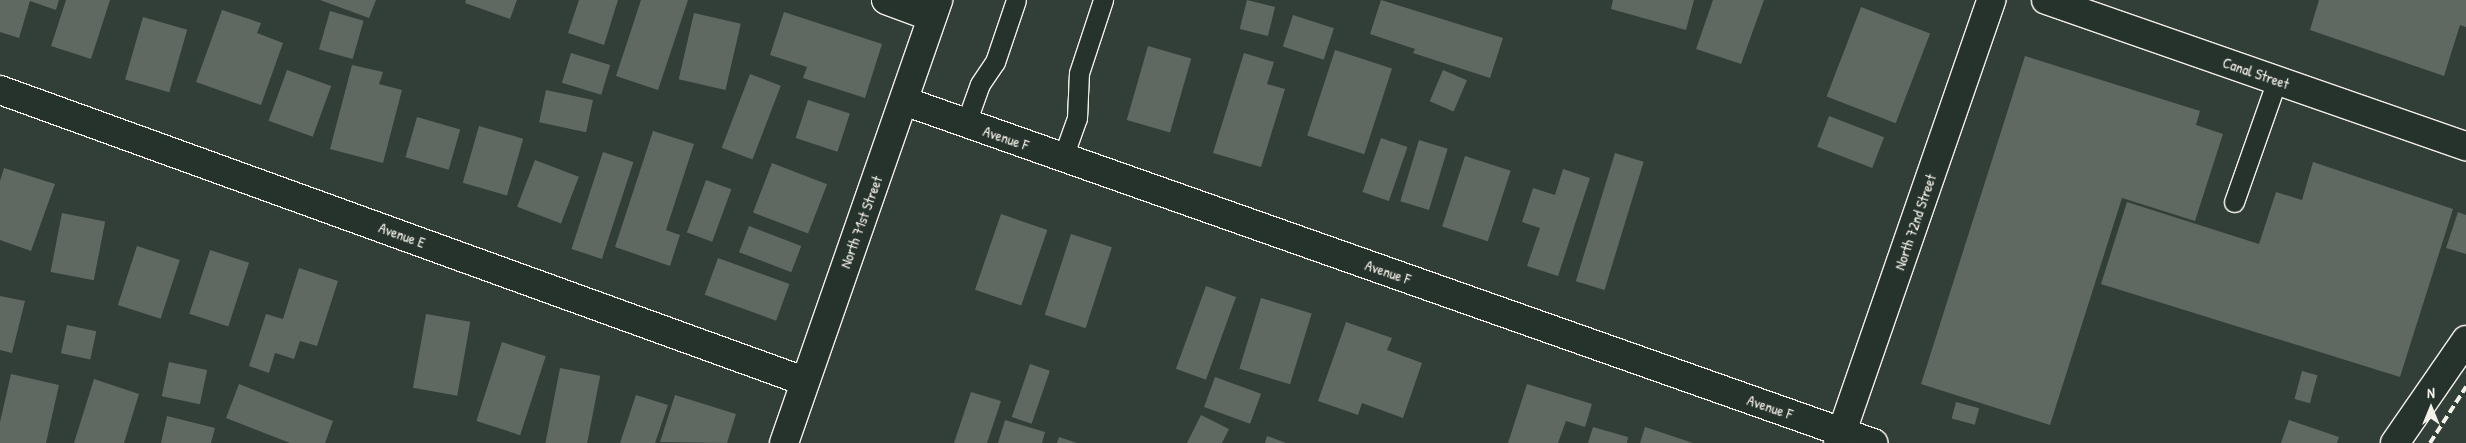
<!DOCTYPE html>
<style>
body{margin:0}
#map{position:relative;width:2466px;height:443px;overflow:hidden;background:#323e38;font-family:"Patrick Hand",sans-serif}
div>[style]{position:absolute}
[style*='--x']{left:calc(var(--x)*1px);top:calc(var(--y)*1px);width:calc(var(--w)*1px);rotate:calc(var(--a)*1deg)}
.building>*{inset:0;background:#5f6861;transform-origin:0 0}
.roads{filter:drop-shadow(1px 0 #f4f1e8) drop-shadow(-1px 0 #f4f1e8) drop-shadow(0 1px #f4f1e8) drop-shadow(0 -1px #f4f1e8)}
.service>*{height:19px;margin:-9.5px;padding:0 9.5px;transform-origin:9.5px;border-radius:9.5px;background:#26332d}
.minor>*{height:28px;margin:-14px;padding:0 14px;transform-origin:14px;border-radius:14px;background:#26332d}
.tertiary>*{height:28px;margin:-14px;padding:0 14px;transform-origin:14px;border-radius:14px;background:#26332d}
.rail>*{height:4px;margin-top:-2px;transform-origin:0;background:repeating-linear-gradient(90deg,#f4f1e8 0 8px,transparent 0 12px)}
span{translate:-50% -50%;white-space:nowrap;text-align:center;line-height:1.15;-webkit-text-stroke:4px #26332d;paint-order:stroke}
.street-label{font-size:15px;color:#f4f1e8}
.north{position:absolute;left:2406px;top:383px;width:50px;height:50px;-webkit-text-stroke:4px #26332d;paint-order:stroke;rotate:0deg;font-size:14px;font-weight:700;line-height:20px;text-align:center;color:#f4f1e8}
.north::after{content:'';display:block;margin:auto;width:18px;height:22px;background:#f4f1e8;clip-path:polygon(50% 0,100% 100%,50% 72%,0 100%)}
</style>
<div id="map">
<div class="building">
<i style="clip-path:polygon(0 0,59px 0,56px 10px,30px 1px,19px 38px,0 32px)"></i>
<i style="clip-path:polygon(66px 0,110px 0,91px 59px,51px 46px)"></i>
<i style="clip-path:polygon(320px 0,376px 0,369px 18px)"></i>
<i style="clip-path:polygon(466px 0,517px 0,510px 19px,465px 3px)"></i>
<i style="clip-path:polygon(579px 0,618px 0,604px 45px,568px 33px)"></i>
<i style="clip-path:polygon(641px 0,688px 0,658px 90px,616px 76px)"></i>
<i style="left:1247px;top:0;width:29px;height:30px;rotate:14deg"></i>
<i style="clip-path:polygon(1381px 0,1503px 38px,1490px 78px,1413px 53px,1415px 49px,1370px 34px)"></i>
<i style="clip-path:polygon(1613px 0,1694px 0,1686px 30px,1611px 9px)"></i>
<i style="clip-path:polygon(1713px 0,1764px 0,1741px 64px,1696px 49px)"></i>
<i style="clip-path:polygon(2319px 0,2466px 0,2466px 27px,2460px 25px,2444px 76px,2310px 30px)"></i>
<i style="left:1861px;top:7px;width:74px;height:96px;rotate:21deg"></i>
<i style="clip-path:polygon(222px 10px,261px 23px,257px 33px,283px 43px,261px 105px,196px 82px)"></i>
<i style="left:330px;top:11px;width:35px;height:40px;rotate:16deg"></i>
<i style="clip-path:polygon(784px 12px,882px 44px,865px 98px,803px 78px,807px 67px,770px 55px)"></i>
<i style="left:694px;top:13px;width:48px;height:68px;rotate:13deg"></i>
<i style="left:1293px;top:15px;width:43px;height:33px;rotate:18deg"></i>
<i style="left:143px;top:17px;width:46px;height:65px;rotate:16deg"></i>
<i style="left:1148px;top:46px;width:45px;height:77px;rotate:16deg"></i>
<i style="left:1335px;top:50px;width:60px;height:90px;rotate:18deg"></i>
<i style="left:571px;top:53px;width:41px;height:31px;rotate:17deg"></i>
<i style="clip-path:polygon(1244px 53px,1274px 62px,1267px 84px,1285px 89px,1261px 167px,1213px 153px)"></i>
<i style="clip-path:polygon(2025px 56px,2200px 111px,2196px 125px,2223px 134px,2195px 221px,2122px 198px,2050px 425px,1921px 384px)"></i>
<i style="clip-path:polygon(352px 65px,383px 72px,379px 84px,402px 90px,383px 163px,330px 149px)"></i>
<i style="left:287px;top:70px;width:47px;height:54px;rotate:20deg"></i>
<i style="left:1443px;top:70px;width:26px;height:34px;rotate:23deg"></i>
<i style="left:750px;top:74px;width:33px;height:79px;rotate:21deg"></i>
<i style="left:546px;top:90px;width:48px;height:33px;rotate:12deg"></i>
<i style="left:808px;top:100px;width:44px;height:40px;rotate:18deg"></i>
<i style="left:1829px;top:116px;width:59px;height:33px;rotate:21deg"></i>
<i style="left:417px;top:117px;width:45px;height:42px;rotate:16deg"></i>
<i style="left:479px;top:126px;width:46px;height:59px;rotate:16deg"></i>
<i style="clip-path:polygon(653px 131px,694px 144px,666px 230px,680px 235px,670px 266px,615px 247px)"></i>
<i style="left:1381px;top:138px;width:28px;height:57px;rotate:19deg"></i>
<i style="left:1419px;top:140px;width:30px;height:64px;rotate:17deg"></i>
<i style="left:603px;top:152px;width:32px;height:102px;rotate:18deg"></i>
<i style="left:1615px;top:153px;width:30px;height:134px;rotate:17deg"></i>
<i style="left:1465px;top:156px;width:48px;height:74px;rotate:18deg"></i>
<i style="left:535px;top:160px;width:47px;height:50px;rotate:21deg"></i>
<i style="clip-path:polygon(2313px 162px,2453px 209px,2400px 377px,2101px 284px,2127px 202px,2259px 244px,2276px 192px,2302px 200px)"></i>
<i style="left:772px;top:163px;width:59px;height:53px;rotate:21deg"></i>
<i style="clip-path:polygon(4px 168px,55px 184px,31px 251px,0 240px,0 181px)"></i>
<i style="clip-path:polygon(1563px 169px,1590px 178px,1558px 276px,1527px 266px,1540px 228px,1522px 222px,1533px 188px,1555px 195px)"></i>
<i style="left:706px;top:180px;width:27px;height:56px;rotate:20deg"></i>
<i style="clip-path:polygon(2458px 212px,2466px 215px,2466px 254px,2446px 248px)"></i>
<i style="left:62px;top:213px;width:44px;height:60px;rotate:11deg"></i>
<i style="left:1001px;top:214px;width:49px;height:80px;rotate:19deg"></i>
<i style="left:749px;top:226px;width:56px;height:28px;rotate:21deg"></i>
<i style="left:1071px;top:234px;width:43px;height:85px;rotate:18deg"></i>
<i style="left:137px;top:246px;width:45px;height:62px;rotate:18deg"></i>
<i style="left:210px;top:250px;width:41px;height:67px;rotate:18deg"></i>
<i style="left:718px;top:258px;width:76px;height:39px;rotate:20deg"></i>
<i style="clip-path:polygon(299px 268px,338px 281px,317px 346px,300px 341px,294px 359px,275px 353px,269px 373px,249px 366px,266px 314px,283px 319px)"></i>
<i style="left:1206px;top:286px;width:32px;height:88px;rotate:20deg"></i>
<i style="clip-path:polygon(0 296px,25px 301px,12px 353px,0 350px)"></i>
<i style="left:1261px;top:298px;width:53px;height:74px;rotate:17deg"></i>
<i style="left:426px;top:314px;width:45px;height:75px;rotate:10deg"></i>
<i style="clip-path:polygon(1346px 322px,1392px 338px,1387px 350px,1422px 363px,1403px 418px,1362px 403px,1358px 415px,1318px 401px)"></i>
<i style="left:67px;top:325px;width:30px;height:29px;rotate:12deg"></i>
<i style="left:502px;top:342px;width:46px;height:83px;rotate:18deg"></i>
<i style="left:169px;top:362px;width:39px;height:35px;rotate:12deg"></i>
<i style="left:1030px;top:364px;width:21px;height:56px;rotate:19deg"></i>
<i style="left:560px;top:368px;width:41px;height:77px;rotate:11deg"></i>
<i style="left:2302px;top:371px;width:16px;height:29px;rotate:15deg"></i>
<i style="clip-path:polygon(11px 374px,59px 385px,46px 443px,0 443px,0 422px)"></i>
<i style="left:1215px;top:377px;width:49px;height:32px;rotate:20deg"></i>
<i style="clip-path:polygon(94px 379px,139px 394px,124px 443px,74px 443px)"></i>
<i style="clip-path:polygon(239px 384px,333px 421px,325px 443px,290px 443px,226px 418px)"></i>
<i style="clip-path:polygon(1527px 384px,1592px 404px,1585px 427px,1566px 421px,1558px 443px,1508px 443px)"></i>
<i style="clip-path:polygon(971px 392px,1001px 401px,987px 443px,954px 443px)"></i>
<i style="clip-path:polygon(636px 395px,668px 405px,655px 443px,620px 443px)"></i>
<i style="clip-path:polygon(675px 395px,736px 414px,727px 443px,660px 442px)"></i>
<i style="left:1956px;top:402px;width:24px;height:17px;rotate:15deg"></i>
<i style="clip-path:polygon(1201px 415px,1229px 429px,1222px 443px,1187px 443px)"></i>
<i style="clip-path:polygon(167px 416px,215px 428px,211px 443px,161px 443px)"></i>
<i style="clip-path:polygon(1005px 420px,1045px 432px,1042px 443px,998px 443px)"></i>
<i style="clip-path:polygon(2289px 420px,2339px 437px,2337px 443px,2281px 443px)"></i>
<i style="clip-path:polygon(1593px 427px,1628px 437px,1627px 443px,1588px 443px)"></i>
<i style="clip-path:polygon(1645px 427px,1693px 443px,1640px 443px)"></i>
<i style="clip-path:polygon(1267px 436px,1286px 443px,1265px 443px)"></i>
<i style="clip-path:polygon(1059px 437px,1077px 443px,1057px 443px)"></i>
</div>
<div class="roads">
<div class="service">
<i style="--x:966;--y:123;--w:41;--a:-70.3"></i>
<i style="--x:980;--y:84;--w:27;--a:-56"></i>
<i style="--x:995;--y:62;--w:65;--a:-71.3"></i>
<i style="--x:1063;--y:157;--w:41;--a:-70.3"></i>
<i style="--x:1077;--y:118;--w:45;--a:-87.5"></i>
<i style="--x:1079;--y:73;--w:77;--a:-71.8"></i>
<i style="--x:2234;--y:202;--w:129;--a:-70.6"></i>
</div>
<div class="minor">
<i style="--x:886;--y:0;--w:49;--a:20.3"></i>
<i style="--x:0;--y:90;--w:855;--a:19.9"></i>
<i style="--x:904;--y:101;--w:1028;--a:19.44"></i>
<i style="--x:784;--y:443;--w:469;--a:-70.8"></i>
<i style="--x:1838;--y:443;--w:469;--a:-70.9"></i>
<i style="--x:2395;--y:443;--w:125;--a:-55.4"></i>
</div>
<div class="tertiary">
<i style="--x:2046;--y:0;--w:445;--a:19.2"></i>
</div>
</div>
<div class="rail">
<i style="--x:2430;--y:443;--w:67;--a:-57.3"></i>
</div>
<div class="street-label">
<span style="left:2256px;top:73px;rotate:19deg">Canal Street</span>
<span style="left:1006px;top:138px;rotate:19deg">Avenue F</span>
<span style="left:861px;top:222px;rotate:-70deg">North 71st Street</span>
<span style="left:1915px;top:222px;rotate:-71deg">North 72nd Street</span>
<span style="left:402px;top:235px;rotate:20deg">Avenue E</span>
<span style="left:1388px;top:272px;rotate:19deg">Avenue F</span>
<span style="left:1770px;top:407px;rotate:19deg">Avenue F</span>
</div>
<div class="north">N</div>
</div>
